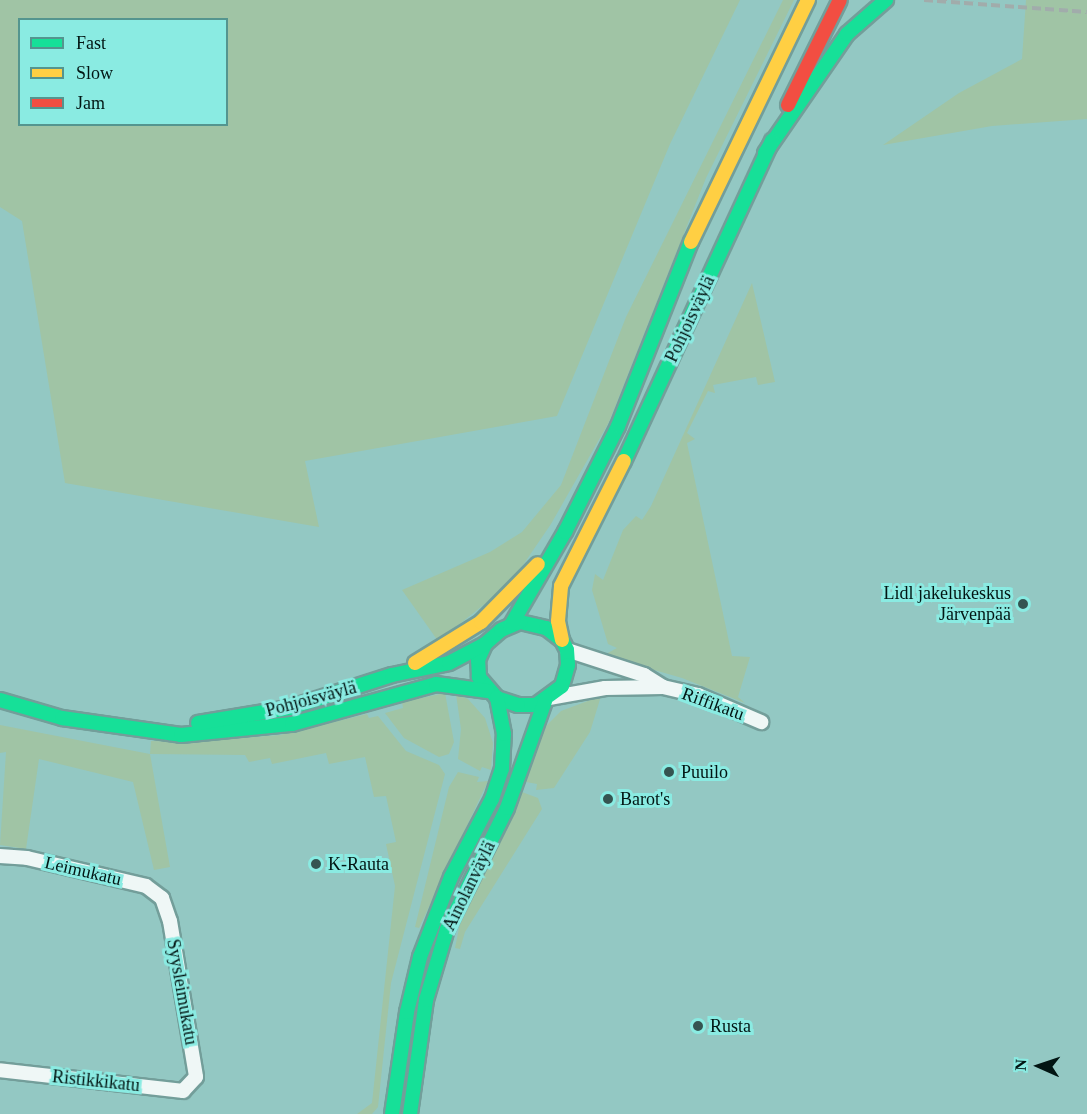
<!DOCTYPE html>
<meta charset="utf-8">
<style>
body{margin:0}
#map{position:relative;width:1087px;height:1114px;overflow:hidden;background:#93c8c3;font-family:"Times New Roman",serif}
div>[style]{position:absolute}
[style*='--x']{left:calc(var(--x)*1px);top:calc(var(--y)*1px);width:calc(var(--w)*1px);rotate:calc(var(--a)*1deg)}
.green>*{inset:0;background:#a0c4a5}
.roads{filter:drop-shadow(2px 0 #739e9a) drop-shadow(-2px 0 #739e9a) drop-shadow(0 2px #739e9a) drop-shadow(0 -2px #739e9a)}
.street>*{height:14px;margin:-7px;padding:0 7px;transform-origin:7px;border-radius:7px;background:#eff7f6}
.fast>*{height:14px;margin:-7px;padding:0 7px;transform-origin:7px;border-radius:7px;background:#16e098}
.slow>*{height:14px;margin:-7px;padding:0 7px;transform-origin:7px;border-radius:7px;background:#ffcf43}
.jam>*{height:14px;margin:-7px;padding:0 7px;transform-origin:7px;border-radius:7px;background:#f24e42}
.rail>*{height:4px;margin-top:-2px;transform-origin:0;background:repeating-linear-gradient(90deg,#a1acab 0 9px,transparent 0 13.5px)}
.dots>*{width:16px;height:16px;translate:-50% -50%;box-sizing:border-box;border:3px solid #8aebe2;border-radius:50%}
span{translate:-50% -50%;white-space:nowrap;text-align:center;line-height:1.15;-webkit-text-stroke:6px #8aebe2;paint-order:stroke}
.street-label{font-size:18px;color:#021513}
.poi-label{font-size:18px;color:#021513}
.right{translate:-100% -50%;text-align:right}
.left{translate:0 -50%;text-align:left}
.legend{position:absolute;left:18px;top:18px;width:210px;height:108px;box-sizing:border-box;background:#8aebe2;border:2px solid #54958f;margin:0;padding:8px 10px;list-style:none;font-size:18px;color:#021513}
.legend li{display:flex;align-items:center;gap:12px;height:30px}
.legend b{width:30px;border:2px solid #54958f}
.north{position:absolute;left:1009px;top:1036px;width:60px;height:60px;-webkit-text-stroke:4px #8aebe2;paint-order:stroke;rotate:273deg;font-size:16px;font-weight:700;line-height:24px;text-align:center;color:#021513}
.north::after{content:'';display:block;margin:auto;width:21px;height:27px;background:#021513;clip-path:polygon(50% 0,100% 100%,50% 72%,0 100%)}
</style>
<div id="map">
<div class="green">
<i style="clip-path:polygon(evenodd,0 0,740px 0,670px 144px,557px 416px,305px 461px,319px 527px,65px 483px,22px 221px,0 207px,0 0,20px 20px,226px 20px,226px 124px,20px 124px,20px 20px)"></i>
<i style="clip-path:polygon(783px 0,794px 0,706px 178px,609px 422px,551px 524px,510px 584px,438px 641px,402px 590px,490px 552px,522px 532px,561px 485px,626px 317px)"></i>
<i style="clip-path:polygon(1026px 0,1087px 0,1087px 119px,992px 126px,883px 145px,959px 93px,1022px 59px)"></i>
<i style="clip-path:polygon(752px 283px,775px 382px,758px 385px,756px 377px,713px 385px,715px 393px,708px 391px,687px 433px,695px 439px,687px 443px,732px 656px,750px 657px,738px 697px,745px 703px,682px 678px,609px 657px,606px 654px,617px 648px,608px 644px,592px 590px,595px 574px,603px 580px,623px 530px,636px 516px,642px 520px,651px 506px)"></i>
<i style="clip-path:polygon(445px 693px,454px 742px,449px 754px,439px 757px,404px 738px,385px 713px,403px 708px,402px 702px)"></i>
<i style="clip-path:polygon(456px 694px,468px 699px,485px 718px,493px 743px,491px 770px,482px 767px,480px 771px,458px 759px,461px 729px)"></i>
<i style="clip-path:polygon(601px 696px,590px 732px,554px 788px,536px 790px,537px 784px,526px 782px,542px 730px,561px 711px)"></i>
<i style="clip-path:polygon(367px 714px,369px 718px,378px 716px,406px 751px,439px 765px,445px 774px,391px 983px,378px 1107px,372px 1114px,357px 1114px,372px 1103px,395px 886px,386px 844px,396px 842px,386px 796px,374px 797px,365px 757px,329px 764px,326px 753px,272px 764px,270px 758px,249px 762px,245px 755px,150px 754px,170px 867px,154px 870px,133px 782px,39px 759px,26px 849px,0 845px,6px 752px,0 753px,0 725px,150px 754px,151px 741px,190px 742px,280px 735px)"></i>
<i style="clip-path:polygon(458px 772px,479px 777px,477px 782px,488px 781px,419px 928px,415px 927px,449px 787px)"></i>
<i style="clip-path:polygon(522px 792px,538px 798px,542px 809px,465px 932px,460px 949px,455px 948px,461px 918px)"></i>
</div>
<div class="roads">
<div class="street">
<i style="--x:567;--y:650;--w:81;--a:18"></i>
<i style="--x:644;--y:675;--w:22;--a:32"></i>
<i style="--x:663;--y:687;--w:36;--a:13"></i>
<i style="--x:698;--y:695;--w:69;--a:23.2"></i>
<i style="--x:549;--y:698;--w:57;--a:-10.1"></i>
<i style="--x:605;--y:688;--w:58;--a:-1"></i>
<i style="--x:0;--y:856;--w:27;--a:4"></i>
<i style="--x:27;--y:858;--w:122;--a:13.2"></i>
<i style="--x:146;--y:886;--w:20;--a:37"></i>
<i style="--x:162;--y:898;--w:24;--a:71"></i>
<i style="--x:170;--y:921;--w:158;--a:80.5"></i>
<i style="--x:196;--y:1077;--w:19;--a:133"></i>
<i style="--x:183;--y:1091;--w:184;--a:-173.5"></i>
</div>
<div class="fast">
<i style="--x:765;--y:153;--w:145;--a:-55.4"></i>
<i style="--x:847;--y:34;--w:52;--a:-41.1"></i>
<i style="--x:624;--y:461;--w:353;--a:-65.2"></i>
<i style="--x:520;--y:622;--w:27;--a:13"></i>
<i style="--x:546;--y:628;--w:20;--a:37"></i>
<i style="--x:562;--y:640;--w:11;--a:63"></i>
<i style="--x:567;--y:650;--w:15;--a:86"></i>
<i style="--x:568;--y:665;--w:22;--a:106"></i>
<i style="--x:562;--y:686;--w:32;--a:144"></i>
<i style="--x:536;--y:705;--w:18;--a:180"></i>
<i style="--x:518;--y:705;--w:22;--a:-162"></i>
<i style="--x:497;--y:698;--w:28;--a:-131"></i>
<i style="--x:479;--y:677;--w:17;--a:-93"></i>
<i style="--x:478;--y:660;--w:17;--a:-66"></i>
<i style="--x:485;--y:644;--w:21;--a:-41"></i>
<i style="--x:501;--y:630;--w:21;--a:-23"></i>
<i style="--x:511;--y:625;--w:108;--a:-59.9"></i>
<i style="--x:565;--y:532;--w:119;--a:-63.4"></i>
<i style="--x:618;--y:426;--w:198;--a:-68.4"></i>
<i style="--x:0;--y:700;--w:65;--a:16.2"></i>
<i style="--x:62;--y:718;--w:120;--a:8.1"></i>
<i style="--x:181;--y:735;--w:112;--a:-5.7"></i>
<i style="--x:292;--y:724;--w:149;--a:-15.5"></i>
<i style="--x:436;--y:684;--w:52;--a:7.7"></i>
<i style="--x:198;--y:723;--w:92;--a:-9.4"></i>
<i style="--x:289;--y:708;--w:108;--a:-17.8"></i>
<i style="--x:392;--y:675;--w:58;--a:-11.9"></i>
<i style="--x:449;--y:663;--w:41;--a:-27.8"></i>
<i style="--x:392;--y:1114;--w:103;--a:-81.6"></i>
<i style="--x:407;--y:1012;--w:57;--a:-76.7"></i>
<i style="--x:420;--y:957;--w:86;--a:-68.8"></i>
<i style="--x:451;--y:877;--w:88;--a:-62.3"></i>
<i style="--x:492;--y:799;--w:32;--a:-72"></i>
<i style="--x:502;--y:769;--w:35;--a:-87"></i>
<i style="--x:504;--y:734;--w:37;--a:-101"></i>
<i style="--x:410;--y:1114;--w:115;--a:-82"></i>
<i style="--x:426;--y:1000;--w:74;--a:-73.5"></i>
<i style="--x:447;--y:929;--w:135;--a:-63.6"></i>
<i style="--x:507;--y:808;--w:114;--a:-70.4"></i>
</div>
<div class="slow">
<i style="--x:691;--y:242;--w:269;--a:-64.2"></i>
<i style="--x:562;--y:640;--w:19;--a:-102"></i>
<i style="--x:558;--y:621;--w:35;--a:-85"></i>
<i style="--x:561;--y:586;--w:140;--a:-63.3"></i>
<i style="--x:415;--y:663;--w:78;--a:-31.8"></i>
<i style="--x:481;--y:622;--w:81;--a:-45.5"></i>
</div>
<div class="jam">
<i style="--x:788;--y:105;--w:117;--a:-63.7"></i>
</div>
</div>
<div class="rail">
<i style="--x:924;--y:0;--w:163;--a:4.2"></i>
</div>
<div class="dots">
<i style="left:1023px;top:604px;background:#355451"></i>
<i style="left:669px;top:772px;background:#355451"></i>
<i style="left:608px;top:799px;background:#355451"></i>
<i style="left:316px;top:864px;background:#355451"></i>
<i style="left:698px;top:1026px;background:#355451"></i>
</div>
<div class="street-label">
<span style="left:690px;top:319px;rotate:-65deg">Pohjoisväylä</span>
<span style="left:311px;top:699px;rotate:-15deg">Pohjoisväylä</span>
<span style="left:713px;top:704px;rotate:20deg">Riffikatu</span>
<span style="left:83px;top:871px;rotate:13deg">Leimukatu</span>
<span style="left:469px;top:886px;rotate:-64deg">Ainolanväylä</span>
<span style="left:182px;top:992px;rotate:80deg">Syysleimukatu</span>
<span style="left:96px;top:1081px;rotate:6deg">Ristikkikatu</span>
</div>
<div class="poi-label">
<span class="right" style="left:1011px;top:604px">Lidl jakelukeskus<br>Järvenpää</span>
<span class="left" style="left:681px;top:772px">Puuilo</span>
<span class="left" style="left:620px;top:799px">Barot's</span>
<span class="left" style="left:328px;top:864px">K-Rauta</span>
<span class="left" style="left:710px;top:1026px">Rusta</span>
</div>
<ul class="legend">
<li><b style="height:8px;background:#16e098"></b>Fast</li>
<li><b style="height:8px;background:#ffcf43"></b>Slow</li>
<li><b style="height:8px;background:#f24e42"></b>Jam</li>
</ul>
<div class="north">N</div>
</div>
